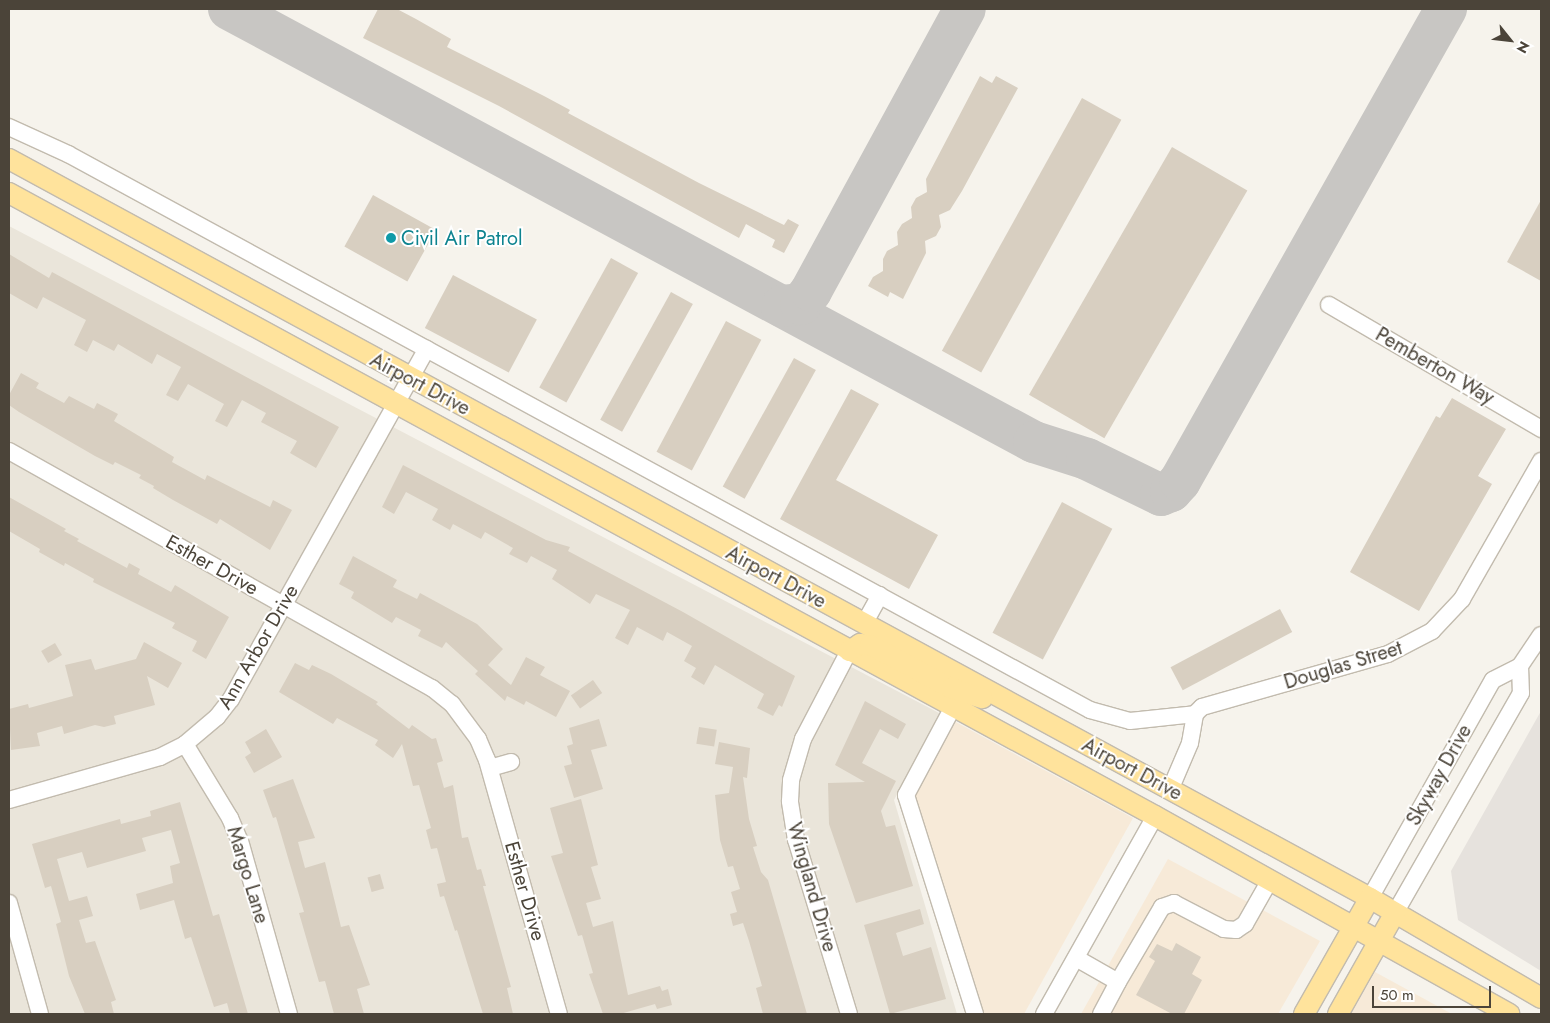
<!DOCTYPE html>
<style>
body{margin:0}
#map{position:relative;width:1550px;height:1023px;overflow:hidden;background:#f6f3ec;font-family:Jost,sans-serif}
div>[style]{position:absolute}
[style*='--x']{left:calc(var(--x)*1px);top:calc(var(--y)*1px);width:calc(var(--w)*1px);rotate:calc(var(--a)*1deg)}
.residential>*{inset:0;background:#eae5da}
.commercial>*{inset:0;background:#f7ead8}
.industrial>*{inset:0;background:#e6e2dd}
.taxiway>*{height:42px;margin:-21px;padding:0 21px;transform-origin:21px;border-radius:21px;background:#c8c6c3}
.building>*{inset:0;background:#d8cfc1;transform-origin:0 0}
.roads{filter:drop-shadow(1px 0 #c2bbae) drop-shadow(-1px 0 #c2bbae) drop-shadow(0 1px #c2bbae) drop-shadow(0 -1px #c2bbae)}
.minor>*{height:16px;margin:-8px;padding:0 8px;transform-origin:8px;border-radius:8px;background:#fff}
.major>*{height:20px;margin:-10px;padding:0 10px;transform-origin:10px;border-radius:10px;background:#ffe39c}
.dots>*{width:14px;height:14px;translate:-50% -50%;box-sizing:border-box;border:2px solid #fff;border-radius:50%}
span{translate:-50% -50%;white-space:nowrap;text-align:center;line-height:1.15;-webkit-text-stroke:4px #fff;paint-order:stroke}
.culture-label{font-size:20px;color:#0d838f}
.left{translate:0 -50%;text-align:left}
.street-label{font-size:20px;color:#4b4439}
.frame{position:absolute;inset:0;border:10px solid #4b4439;pointer-events:none}
.north{position:absolute;left:1485px;top:15px;width:50px;height:50px;-webkit-text-stroke:4px #fff;paint-order:stroke;rotate:119deg;font-size:14px;font-weight:700;line-height:20px;text-align:center;color:#4b4439}
.north::after{content:'';display:block;margin:auto;width:18px;height:22px;background:#4b4439;clip-path:polygon(50% 0,100% 100%,50% 72%,0 100%)}
.scale{position:absolute;left:1372px;top:986px;width:119px;height:22px;box-sizing:border-box;border:2px solid #4b4439;border-top:0;padding-left:6px;font-size:15px;line-height:18px;white-space:nowrap;color:#4b4439;-webkit-text-stroke:4px #fff;paint-order:stroke}
</style>
<div id="map">
<div class="residential">
<i style="clip-path:polygon(9px 226px,941px 714px,894px 800px,957px 1014px,9px 1014px)"></i>
</div>
<div class="commercial">
<i style="clip-path:polygon(952px 720px,1133px 818px,1024px 1014px,977px 1014px,911px 799px)"></i>
<i style="clip-path:polygon(1168px 859px,1320px 941px,1278px 1014px,1081px 1014px)"></i>
<i style="clip-path:polygon(1375px 972px,1452px 1014px,1351px 1014px)"></i>
</div>
<div class="industrial">
<i style="clip-path:polygon(1541px 711px,1541px 971px,1458px 920px,1451px 871px)"></i>
</div>
<div class="taxiway">
<i style="--x:229;--y:9;--w:914;--a:28.28"></i>
<i style="--x:1034;--y:442;--w:56;--a:17.8"></i>
<i style="--x:1087;--y:459;--w:82;--a:25.9"></i>
<i style="--x:1161;--y:495;--w:11;--a:-22"></i>
<i style="--x:1171;--y:491;--w:13;--a:-48"></i>
<i style="--x:1180;--y:481;--w:542;--a:-60.6"></i>
<i style="--x:782;--y:306;--w:19;--a:-6"></i>
<i style="--x:801;--y:304;--w:16;--a:-52"></i>
<i style="--x:811;--y:291;--w:321;--a:-61.4"></i>
</div>
<div class="building">
<i style="clip-path:polygon(378px 9px,397px 9px,416px 19px,451px 39px,447px 47px,544px 96px,570px 110px,568px 113px,699px 183px,784px 225px,788px 219px,799px 225px,784px 253px,772px 247px,775px 240px,746px 224px,739px 238px,499px 106px,363px 38px)"></i>
<i style="clip-path:polygon(980px 76px,992px 83px,996px 76px,1018px 88px,962px 191px,950px 210px,939px 215px,941px 227px,936px 236px,925px 241px,926px 253px,903px 299px,890px 292px,888px 297px,868px 286px,873px 277px,883px 271px,883px 259px,887px 251px,898px 245px,897px 232px,902px 224px,912px 218px,911px 207px,916px 198px,927px 192px,926px 179px)"></i>
<i style="left:1082px;top:98px;width:45px;height:289px;rotate:29deg"></i>
<i style="left:1172px;top:147px;width:87px;height:286px;rotate:30deg"></i>
<i style="left:373px;top:195px;width:72px;height:59px;rotate:29deg"></i>
<i style="clip-path:polygon(1541px 200px,1541px 281px,1507px 262px)"></i>
<i style="clip-path:polygon(9px 254px,49px 278px,52px 272px,339px 427px,316px 468px,290px 453px,297px 441px,261px 422px,266px 413px,242px 400px,227px 427px,215px 421px,224px 404px,188px 384px,178px 401px,166px 395px,181px 367px,157px 354px,152px 364px,118px 344px,114px 351px,93px 340px,87px 352px,74px 345px,86px 320px,43px 297px,37px 309px,9px 293px)"></i>
<i style="left:611px;top:258px;width:31px;height:148px;rotate:29deg"></i>
<i style="left:453px;top:275px;width:95px;height:60px;rotate:28deg"></i>
<i style="left:671px;top:292px;width:25px;height:146px;rotate:29deg"></i>
<i style="left:726px;top:321px;width:40px;height:148px;rotate:28deg"></i>
<i style="left:794px;top:358px;width:25px;height:147px;rotate:29deg"></i>
<i style="clip-path:polygon(21px 373px,39px 383px,36px 388px,64px 403px,69px 396px,94px 409px,97px 403px,118px 414px,114px 421px,174px 457px,172px 462px,205px 480px,207px 475px,270px 507px,273px 500px,292px 510px,270px 550px,220px 519px,217px 524px,173px 500px,153px 488px,154px 486px,139px 478px,141px 475px,115px 462px,113px 465px,95px 456px,19px 412px,9px 405px,9px 395px)"></i>
<i style="clip-path:polygon(851px 389px,879px 404px,836px 480px,938px 535px,909px 589px,780px 519px)"></i>
<i style="clip-path:polygon(1452px 398px,1506px 429px,1478px 476px,1492px 484px,1419px 611px,1350px 572px,1436px 416px,1440px 418px)"></i>
<i style="clip-path:polygon(403px 465px,546px 540px,570px 547px,568px 551px,683px 612px,795px 676px,782px 707px,779px 705px,773px 716px,757px 708px,764px 694px,715px 665px,704px 685px,691px 677px,696px 668px,684px 661px,692px 646px,667px 632px,663px 641px,637px 627px,628px 645px,615px 638px,630px 610px,596px 594px,590px 604px,552px 579px,557px 570px,531px 556px,527px 563px,509px 554px,513px 548px,485px 532px,481px 539px,453px 524px,450px 530px,432px 520px,438px 509px,406px 492px,394px 514px,382px 507px)"></i>
<i style="clip-path:polygon(9px 497px,66px 529px,64px 531px,79px 539px,77px 541px,127px 568px,129px 563px,140px 569px,138px 574px,171px 592px,175px 585px,229px 617px,206px 659px,192px 651px,197px 641px,172px 628px,175px 623px,93px 582px,94px 579px,65px 563px,64px 566px,39px 552px,40px 549px,9px 531px)"></i>
<i style="left:1062px;top:502px;width:57px;height:148px;rotate:28deg"></i>
<i style="clip-path:polygon(353px 556px,397px 580px,393px 587px,417px 599px,420px 593px,477px 624px,503px 649px,488px 665px,511px 685px,526px 657px,545px 667px,540px 675px,570px 691px,556px 717px,526px 701px,524px 705px,507px 696px,505px 701px,475px 674px,478px 671px,446px 642px,442px 648px,418px 636px,421px 630px,396px 617px,392px 623px,351px 598px,354px 592px,339px 584px)"></i>
<i style="left:1280px;top:609px;width:26px;height:124px;rotate:62deg"></i>
<i style="clip-path:polygon(144px 642px,182px 663px,168px 688px,147px 676px,155px 705px,114px 716px,116px 724px,104px 727px,95px 725px,64px 734px,62px 726px,37px 733px,40px 746px,11px 750px,9px 709px,28px 704px,29px 708px,73px 696px,65px 665px,91px 659px,95px 670px,136px 659px)"></i>
<i style="left:55px;top:643px;width:14px;height:16px;rotate:60deg"></i>
<i style="clip-path:polygon(295px 663px,309px 670px,312px 665px,331px 674px,378px 702px,376px 704px,409px 729px,412px 725px,432px 739px,436px 738px,443px 761px,437px 763px,444px 788px,453px 785px,462px 838px,468px 837px,477px 870px,481px 869px,486px 886px,483px 886px,511px 987px,507px 988px,513px 1014px,483px 1014px,457px 930px,455px 931px,444px 896px,440px 897px,437px 884px,446px 882px,437px 848px,431px 849px,426px 830px,431px 828px,419px 785px,413px 786px,402px 744px,393px 758px,375px 745px,378px 740px,337px 718px,333px 724px,279px 692px)"></i>
<i style="left:593px;top:680px;width:16px;height:27px;rotate:55deg"></i>
<i style="clip-path:polygon(865px 701px,906px 724px,898px 739px,880px 729px,862px 763px,896px 781px,881px 811px,886px 827px,895px 825px,913px 886px,856px 903px,829px 824px,828px 783px,865px 782px,835px 765px)"></i>
<i style="clip-path:polygon(599px 719px,607px 746px,591px 750px,603px 789px,574px 798px,564px 766px,572px 764px,567px 746px,573px 744px,569px 728px)"></i>
<i style="left:699px;top:727px;width:18px;height:17px;rotate:9deg"></i>
<i style="clip-path:polygon(266px 729px,282px 757px,254px 773px,245px 757px,251px 753px,245px 742px)"></i>
<i style="clip-path:polygon(719px 742px,750px 748px,747px 778px,743px 777px,749px 819px,757px 846px,753px 847px,761px 872px,768px 880px,807px 1014px,763px 1014px,756px 988px,762px 986px,749px 941px,743px 923px,733px 926px,730px 914px,737px 912px,731px 892px,740px 889px,733px 866px,728px 867px,720px 840px,715px 795px,729px 793px,733px 767px,715px 764px)"></i>
<i style="clip-path:polygon(293px 779px,315px 838px,298px 842px,305px 868px,325px 862px,341px 927px,349px 925px,370px 985px,357px 989px,364px 1014px,334px 1014px,325px 981px,319px 982px,314px 965px,299px 913px,304px 912px,276px 817px,273px 818px,263px 790px)"></i>
<i style="clip-path:polygon(581px 799px,598px 865px,591px 867px,601px 899px,586px 903px,593px 927px,613px 921px,628px 995px,660px 986px,662px 991px,668px 989px,672px 1005px,657px 1009px,655px 1004px,620px 1014px,603px 1014px,589px 974px,593px 973px,582px 935px,578px 936px,551px 856px,563px 853px,550px 808px)"></i>
<i style="clip-path:polygon(180px 802px,213px 916px,219px 914px,248px 1014px,230px 1014px,227px 1003px,214px 1007px,191px 937px,185px 939px,174px 900px,140px 910px,136px 894px,173px 883px,170px 866px,180px 863px,171px 830px,142px 838px,146px 851px,87px 868px,82px 852px,57px 859px,69px 901px,87px 896px,93px 916px,79px 920px,86px 943px,95px 941px,116px 1000px,111px 1002px,114px 1014px,85px 1014px,69px 976px,56px 924px,61px 922px,51px 886px,45px 888px,32px 844px,120px 819px,121px 824px,151px 816px,150px 811px)"></i>
<i style="left:380px;top:874px;width:15px;height:13px;rotate:74deg"></i>
<i style="clip-path:polygon(920px 909px,924px 924px,896px 933px,903px 956px,931px 947px,946px 999px,890px 1014px,864px 925px)"></i>
<i style="clip-path:polygon(1176px 943px,1201px 957px,1192px 974px,1202px 980px,1184px 1014px,1172px 1014px,1136px 995px,1155px 961px,1149px 957px,1157px 944px,1172px 951px)"></i>
</div>
<div class="roads">
<div class="minor">
<i style="--x:9;--y:127;--w:65;--a:24.6"></i>
<i style="--x:68;--y:154;--w:1163;--a:28.55"></i>
<i style="--x:1090;--y:710;--w:41;--a:15.4"></i>
<i style="--x:1130;--y:721;--w:65;--a:-6.1"></i>
<i style="--x:1329;--y:305;--w:246;--a:30.3"></i>
<i style="--x:9;--y:451;--w:485;--a:29.3"></i>
<i style="--x:432;--y:688;--w:26;--a:39"></i>
<i style="--x:452;--y:704;--w:44;--a:53.4"></i>
<i style="--x:478;--y:739;--w:23;--a:67"></i>
<i style="--x:487;--y:760;--w:264;--a:74.2"></i>
<i style="--x:864;--y:624;--w:33;--a:-61"></i>
<i style="--x:1520;--y:666;--w:37;--a:-56"></i>
<i style="--x:953;--y:707;--w:100;--a:118.1"></i>
<i style="--x:906;--y:795;--w:230;--a:72.5"></i>
<i style="--x:185;--y:744;--w:87;--a:58.7"></i>
<i style="--x:230;--y:818;--w:25;--a:67"></i>
<i style="--x:240;--y:841;--w:180;--a:74.2"></i>
<i style="--x:490;--y:768;--w:22;--a:-16"></i>
<i style="--x:1170;--y:790;--w:51;--a:-66.9"></i>
<i style="--x:1190;--y:743;--w:29;--a:-80"></i>
<i style="--x:1195;--y:714;--w:10;--a:-45"></i>
<i style="--x:1202;--y:707;--w:193;--a:-15.9"></i>
<i style="--x:1388;--y:654;--w:50;--a:-27.6"></i>
<i style="--x:1432;--y:631;--w:44;--a:-46.8"></i>
<i style="--x:1462;--y:599;--w:159;--a:-60.2"></i>
<i style="--x:9;--y:800;--w:157;--a:-15.9"></i>
<i style="--x:160;--y:757;--w:28;--a:-27"></i>
<i style="--x:185;--y:744;--w:42;--a:-40.2"></i>
<i style="--x:217;--y:717;--w:23;--a:-52"></i>
<i style="--x:231;--y:699;--w:401;--a:-60.8"></i>
<i style="--x:1370;--y:898;--w:250;--a:-60.6"></i>
<i style="--x:1493;--y:680;--w:30;--a:-27"></i>
<i style="--x:1520;--y:666;--w:27;--a:88"></i>
<i style="--x:1521;--y:693;--w:254;--a:119.8"></i>
<i style="--x:9;--y:903;--w:115;--a:74.4"></i>
<i style="--x:1076;--y:958;--w:48;--a:29.7"></i>
<i style="--x:1118;--y:982;--w:87;--a:-59.6"></i>
<i style="--x:1162;--y:907;--w:13;--a:-18"></i>
<i style="--x:1174;--y:903;--w:56;--a:27.5"></i>
<i style="--x:1224;--y:929;--w:12;--a:5"></i>
<i style="--x:1236;--y:930;--w:11;--a:-34"></i>
<i style="--x:1245;--y:924;--w:51;--a:-60.4"></i>
<i style="--x:849;--y:1014;--w:182;--a:-106.9"></i>
<i style="--x:796;--y:840;--w:39;--a:-99"></i>
<i style="--x:790;--y:801;--w:21;--a:-87"></i>
<i style="--x:791;--y:780;--w:43;--a:-73.7"></i>
<i style="--x:803;--y:739;--w:99;--a:-62.4"></i>
<i style="--x:1044;--y:1014;--w:227;--a:-60.7"></i>
<i style="--x:1101;--y:1014;--w:36;--a:-62"></i>
</div>
<div class="major">
<i style="--x:9;--y:159;--w:1549;--a:28.5"></i>
<i style="--x:1370;--y:898;--w:198;--a:30.3"></i>
<i style="--x:9;--y:193;--w:1304;--a:28.53"></i>
<i style="--x:1155;--y:816;--w:406;--a:29.2"></i>
<i style="--x:849;--y:651;--w:13;--a:-32"></i>
<i style="--x:860;--y:644;--w:10;--a:6"></i>
<i style="--x:870;--y:645;--w:92;--a:28"></i>
<i style="--x:951;--y:688;--w:33;--a:18"></i>
<i style="--x:1304;--y:1014;--w:133;--a:-60.4"></i>
<i style="--x:1338;--y:1014;--w:116;--a:-60.6"></i>
</div>
</div>
<div class="dots">
<i style="left:391px;top:238px;background:#0f9aa8"></i>
</div>
<div class="culture-label">
<span class="left" style="left:401px;top:238px">Civil Air Patrol</span>
</div>
<div class="street-label">
<span style="left:1435px;top:366px;rotate:30deg">Pemberton Way</span>
<span style="left:420px;top:384px;rotate:28deg">Airport Drive</span>
<span style="left:212px;top:565px;rotate:29deg">Esther Drive</span>
<span style="left:776px;top:577px;rotate:28deg">Airport Drive</span>
<span style="left:258px;top:647px;rotate:-60deg">Ann Arbor Drive</span>
<span style="left:1343px;top:665px;rotate:-17deg">Douglas Street</span>
<span style="left:1132px;top:769px;rotate:28deg">Airport Drive</span>
<span style="left:1439px;top:775px;rotate:-61deg">Skyway Drive</span>
<span style="left:248px;top:875px;rotate:73deg">Margo Lane</span>
<span style="left:812px;top:887px;rotate:74deg">Wingland Drive</span>
<span style="left:525px;top:891px;rotate:74deg">Esther Drive</span>
</div>
<div class="frame"></div>
<div class="north">N</div>
<div class="scale">50 m</div>
</div>
